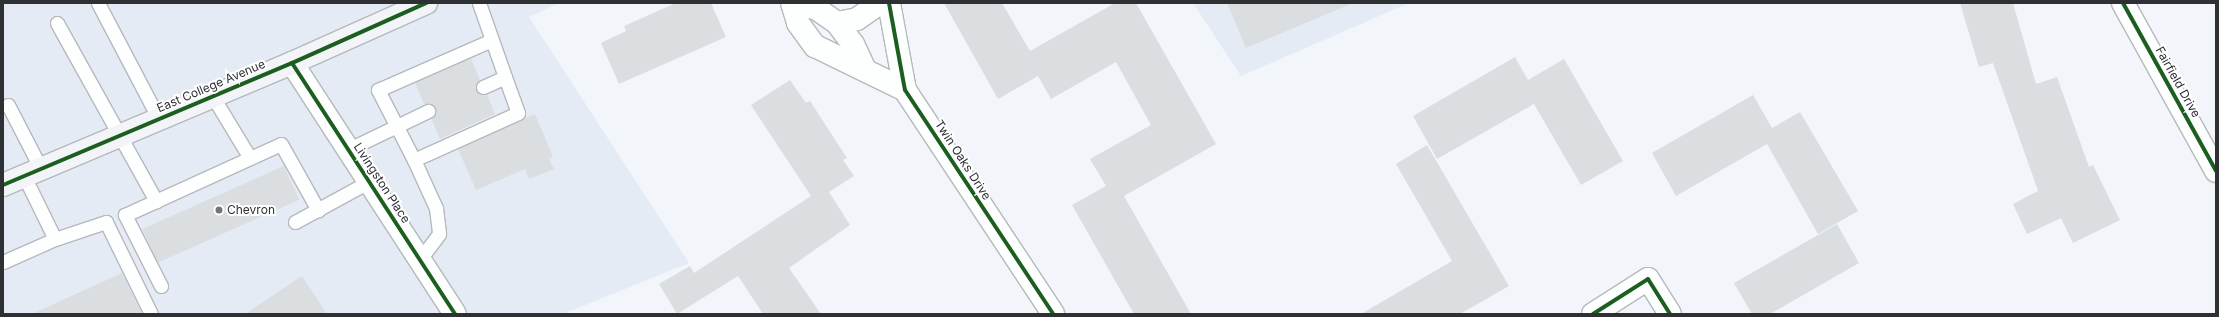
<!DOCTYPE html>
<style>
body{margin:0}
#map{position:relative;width:2219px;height:317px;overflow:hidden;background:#f2f6fa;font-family:Inter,sans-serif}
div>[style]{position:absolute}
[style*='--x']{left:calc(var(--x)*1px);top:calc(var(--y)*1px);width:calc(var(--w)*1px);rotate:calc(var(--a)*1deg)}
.built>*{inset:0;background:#e4ebf5}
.building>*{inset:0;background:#dadee1;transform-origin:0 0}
.roads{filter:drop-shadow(1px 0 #b6b8bc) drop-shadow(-1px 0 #b6b8bc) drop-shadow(0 1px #b6b8bc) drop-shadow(0 -1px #b6b8bc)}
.lane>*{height:13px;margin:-6.5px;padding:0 6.5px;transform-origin:6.5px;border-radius:6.5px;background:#fdfefe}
.street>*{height:22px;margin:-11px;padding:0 11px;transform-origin:11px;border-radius:11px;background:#fdfefe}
.primary>*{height:22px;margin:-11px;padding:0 11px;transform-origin:11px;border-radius:11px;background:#f3f4f7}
.cycleway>*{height:4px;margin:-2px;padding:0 2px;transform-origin:2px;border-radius:2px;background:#1b5e20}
.dots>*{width:11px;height:11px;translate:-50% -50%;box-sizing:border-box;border:2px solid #fff;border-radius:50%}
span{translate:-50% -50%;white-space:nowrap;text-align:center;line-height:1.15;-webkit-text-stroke:4px #fff;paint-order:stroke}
.street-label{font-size:12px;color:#2e3033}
.poi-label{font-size:12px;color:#2e3033}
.left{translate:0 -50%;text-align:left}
.frame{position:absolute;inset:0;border:4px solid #2e3033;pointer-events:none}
</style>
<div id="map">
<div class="built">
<i style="clip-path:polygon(3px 3px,559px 3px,529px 17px,689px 263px,563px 314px,3px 314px)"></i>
<i style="clip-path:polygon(1193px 3px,1409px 3px,1241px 76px)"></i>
</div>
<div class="building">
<i style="clip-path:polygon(676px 3px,711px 3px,726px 37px,619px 84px,601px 43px,626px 31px,624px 26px)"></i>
<i style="clip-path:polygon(944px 3px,1002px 3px,1030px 51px,1115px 3px,1136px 3px,1216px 144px,1124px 196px,1191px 314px,1134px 314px,1072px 205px,1106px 186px,1090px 159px,1151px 125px,1116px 62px,1051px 99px,1038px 76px,998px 99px)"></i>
<i style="clip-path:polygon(1227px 3px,1353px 3px,1246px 48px)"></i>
<i style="clip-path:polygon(1960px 3px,2013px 3px,2036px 84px,2057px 77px,2089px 167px,2093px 165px,2120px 220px,2073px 243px,2061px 218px,2027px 234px,2013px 204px,2038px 191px,1993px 63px,1979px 67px)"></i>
<i style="clip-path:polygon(1515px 57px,1528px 80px,1564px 59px,1623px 161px,1581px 185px,1534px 104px,1437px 159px,1413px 116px)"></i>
<i style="clip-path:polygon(471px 58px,480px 80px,476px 90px,487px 94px,495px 114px,440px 139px,431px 118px,435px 108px,424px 104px,415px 83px)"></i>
<i style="clip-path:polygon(790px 80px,806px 103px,810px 101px,847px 158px,843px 160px,854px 176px,829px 192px,850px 225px,789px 268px,821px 314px,763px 314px,738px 276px,677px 314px,659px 284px,690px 266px,694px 273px,811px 196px,751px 105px)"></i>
<i style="clip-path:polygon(1753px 95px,1772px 128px,1800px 112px,1858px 211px,1818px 234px,1767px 144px,1676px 196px,1652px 153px)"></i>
<i style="clip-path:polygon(535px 114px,553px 157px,549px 159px,554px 169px,529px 179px,525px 169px,476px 190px,458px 149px)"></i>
<i style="clip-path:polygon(1427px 145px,1509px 286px,1460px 314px,1361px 314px,1452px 261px,1396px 164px)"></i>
<i style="left:284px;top:166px;width:37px;height:155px;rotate:66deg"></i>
<i style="clip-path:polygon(1837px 224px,1859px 263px,1770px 314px,1752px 314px,1734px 283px)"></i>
<i style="clip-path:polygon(122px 273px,142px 314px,32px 314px)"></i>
<i style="clip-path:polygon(302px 276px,327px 314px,245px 314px)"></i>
</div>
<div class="roads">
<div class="lane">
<i style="--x:98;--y:3;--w:131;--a:62.3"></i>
<i style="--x:479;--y:3;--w:78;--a:70.6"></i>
<i style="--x:505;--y:77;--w:38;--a:70"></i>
<i style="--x:518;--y:113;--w:114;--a:155.7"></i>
<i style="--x:414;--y:160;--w:79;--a:-117.2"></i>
<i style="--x:378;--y:90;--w:124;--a:-23.7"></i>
<i style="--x:57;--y:23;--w:204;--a:60.9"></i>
<i style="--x:483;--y:87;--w:24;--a:-24"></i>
<i style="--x:213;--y:97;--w:71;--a:58.8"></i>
<i style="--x:8;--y:105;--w:72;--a:62.7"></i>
<i style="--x:349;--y:149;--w:88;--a:-25.7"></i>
<i style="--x:414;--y:160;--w:53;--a:65.4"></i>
<i style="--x:436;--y:208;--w:26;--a:83"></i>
<i style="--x:439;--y:234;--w:31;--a:127"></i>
<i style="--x:24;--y:176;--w:70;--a:63.8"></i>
<i style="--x:295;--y:222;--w:85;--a:-28.7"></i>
<i style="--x:3;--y:262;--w:57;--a:-23.9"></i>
<i style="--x:55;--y:239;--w:54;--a:-18.4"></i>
<i style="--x:106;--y:222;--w:102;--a:63.9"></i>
<i style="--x:161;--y:286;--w:80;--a:-116.9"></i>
<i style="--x:125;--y:215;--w:171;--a:-24.5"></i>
<i style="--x:281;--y:144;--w:76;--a:60.7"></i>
</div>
<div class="street">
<i style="--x:792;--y:3;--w:21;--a:73"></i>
<i style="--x:798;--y:23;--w:29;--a:54"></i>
<i style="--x:815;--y:46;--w:100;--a:26.1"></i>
<i style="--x:795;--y:3;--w:23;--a:15"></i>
<i style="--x:817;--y:9;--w:24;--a:35"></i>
<i style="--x:837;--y:23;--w:26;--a:53"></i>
<i style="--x:853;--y:44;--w:26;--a:65"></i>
<i style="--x:889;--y:3;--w:88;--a:79.6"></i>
<i style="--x:905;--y:90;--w:268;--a:56.5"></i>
<i style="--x:2123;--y:3;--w:192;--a:61"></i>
<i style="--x:837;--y:23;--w:20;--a:-11"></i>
<i style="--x:857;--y:19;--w:28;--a:-35"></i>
<i style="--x:292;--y:63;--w:299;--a:57"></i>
<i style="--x:1593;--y:314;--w:65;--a:-32.5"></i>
<i style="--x:1648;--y:279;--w:41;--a:57.8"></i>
</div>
<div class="primary">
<i style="--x:3;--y:185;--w:314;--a:-22.9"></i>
<i style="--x:292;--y:63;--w:147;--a:-24.1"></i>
</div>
</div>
<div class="cycleway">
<i style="--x:889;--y:3;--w:88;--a:79.6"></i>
<i style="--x:905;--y:90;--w:268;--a:56.5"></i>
<i style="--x:2123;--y:3;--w:192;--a:61"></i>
<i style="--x:292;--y:63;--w:299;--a:57"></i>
<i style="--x:3;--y:185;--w:314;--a:-22.9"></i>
<i style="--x:292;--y:63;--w:147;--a:-24.1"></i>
<i style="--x:1593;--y:314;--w:65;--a:-32.5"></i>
<i style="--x:1648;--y:279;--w:41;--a:57.8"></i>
</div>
<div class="dots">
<i style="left:219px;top:210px;background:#737579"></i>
</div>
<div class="street-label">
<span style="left:2178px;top:82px;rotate:61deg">Fairfield Drive</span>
<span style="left:211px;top:86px;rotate:-23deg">East College Avenue</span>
<span style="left:963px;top:160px;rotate:57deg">Twin Oaks Drive</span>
<span style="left:382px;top:183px;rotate:57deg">Livingston Place</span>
</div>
<div class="poi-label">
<span class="left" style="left:227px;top:210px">Chevron</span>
</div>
<div class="frame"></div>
</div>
